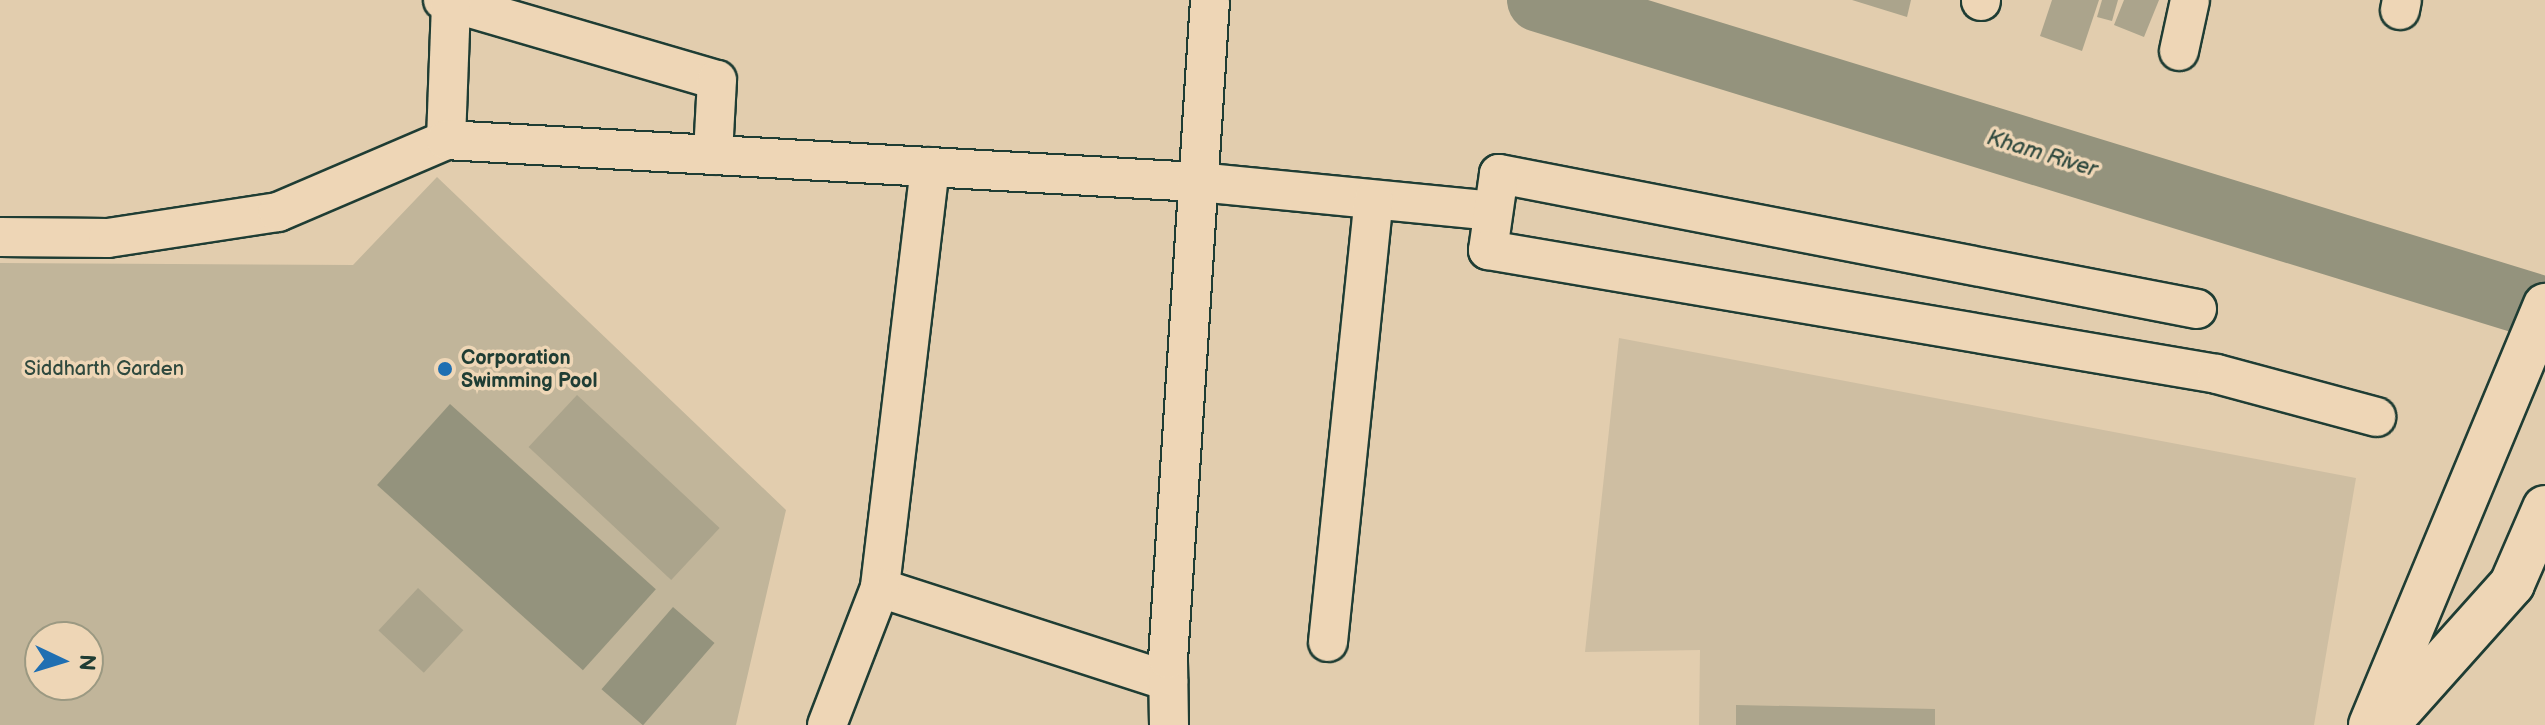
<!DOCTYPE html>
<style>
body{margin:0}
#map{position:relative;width:2545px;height:725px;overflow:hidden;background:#e2cdae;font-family:"Balsamiq Sans",sans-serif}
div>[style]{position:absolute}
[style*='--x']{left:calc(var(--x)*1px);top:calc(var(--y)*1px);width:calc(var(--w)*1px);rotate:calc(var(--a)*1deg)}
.built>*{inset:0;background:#cebea2}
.green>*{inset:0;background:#c1b59a}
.water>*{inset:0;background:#94937d;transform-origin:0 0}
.river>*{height:64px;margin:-32px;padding:0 32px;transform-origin:32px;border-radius:32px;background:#94937d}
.building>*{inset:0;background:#aba48c;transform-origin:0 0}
.roads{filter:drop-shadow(2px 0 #1f3d34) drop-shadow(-2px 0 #1f3d34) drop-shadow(0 2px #1f3d34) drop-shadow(0 -2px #1f3d34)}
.minor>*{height:38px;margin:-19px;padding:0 19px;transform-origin:19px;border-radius:19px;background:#eed6b6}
.major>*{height:44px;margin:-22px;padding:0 22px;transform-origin:22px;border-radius:22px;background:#eed6b6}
.dots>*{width:22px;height:22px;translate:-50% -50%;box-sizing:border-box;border:4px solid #eed6b6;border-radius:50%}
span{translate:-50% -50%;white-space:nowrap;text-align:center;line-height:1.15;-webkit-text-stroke:7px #eed6b6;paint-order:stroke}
.poi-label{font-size:20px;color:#1f3d34;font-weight:700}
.left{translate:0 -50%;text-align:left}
.park-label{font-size:20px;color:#2f493e}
.water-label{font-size:22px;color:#314a3f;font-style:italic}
.north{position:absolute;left:24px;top:621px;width:80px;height:80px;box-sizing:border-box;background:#eed6b6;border:2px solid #9b9982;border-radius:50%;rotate:94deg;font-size:22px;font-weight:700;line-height:32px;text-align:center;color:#1f3d34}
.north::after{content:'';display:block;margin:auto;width:28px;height:36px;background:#1f6fb2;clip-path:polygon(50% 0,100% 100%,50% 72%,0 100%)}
</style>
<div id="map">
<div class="built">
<i style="clip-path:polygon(1619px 338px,2356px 478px,2314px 725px,1699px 725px,1700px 650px,1585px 652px)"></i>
</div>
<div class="green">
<i style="clip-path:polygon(evenodd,437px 177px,786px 510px,736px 725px,0 725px,0 263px,353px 265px,437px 177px,40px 637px,88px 637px,88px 685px,40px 685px,40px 637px)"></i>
</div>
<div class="water">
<i style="left:450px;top:404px;width:277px;height:109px;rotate:42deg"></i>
<i style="left:673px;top:607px;width:55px;height:109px;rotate:41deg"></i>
</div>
<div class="river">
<i style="--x:1539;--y:0;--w:1052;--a:17.07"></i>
</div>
<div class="building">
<i style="clip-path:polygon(1852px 0,1911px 0,1907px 17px)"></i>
<i style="clip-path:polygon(2052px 0,2099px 0,2082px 51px,2040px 36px)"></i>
<i style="clip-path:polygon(2102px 0,2118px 0,2112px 21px,2097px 17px)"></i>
<i style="clip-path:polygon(2124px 0,2159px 0,2144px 37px,2114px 25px)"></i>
<i style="left:577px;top:395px;width:195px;height:71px;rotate:43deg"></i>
<i style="left:418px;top:588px;width:62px;height:58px;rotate:43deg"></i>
<i style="clip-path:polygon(1736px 705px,1935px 709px,1935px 725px,1736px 725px)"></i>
</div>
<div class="roads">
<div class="minor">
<i style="--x:443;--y:0;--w:285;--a:16.3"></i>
<i style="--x:717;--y:80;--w:75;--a:93.1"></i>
<i style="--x:1981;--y:1;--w:1;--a:-90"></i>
<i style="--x:2400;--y:10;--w:10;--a:-79"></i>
<i style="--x:2179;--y:51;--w:52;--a:-77.8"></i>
<i style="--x:446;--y:140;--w:138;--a:-87.9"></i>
<i style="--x:930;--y:167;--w:424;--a:96.8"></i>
<i style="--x:880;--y:588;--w:303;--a:17.9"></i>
<i style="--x:0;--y:237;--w:108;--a:0.5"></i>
<i style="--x:108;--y:238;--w:172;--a:-8.7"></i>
<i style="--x:278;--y:212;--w:183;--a:-23.2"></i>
<i style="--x:446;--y:140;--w:753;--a:3.2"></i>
<i style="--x:1198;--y:182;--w:296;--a:5.6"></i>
<i style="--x:2197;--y:309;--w:711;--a:-169.05"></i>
<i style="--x:1499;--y:174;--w:77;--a:98.2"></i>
<i style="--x:1488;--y:250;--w:739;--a:9.65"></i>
<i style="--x:2217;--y:374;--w:165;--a:15.1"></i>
<i style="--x:1328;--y:642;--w:444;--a:-84.1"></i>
<i style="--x:827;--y:725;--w:147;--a:-68.9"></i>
<i style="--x:1169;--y:725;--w:66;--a:-90.9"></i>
<i style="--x:1168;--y:659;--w:660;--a:-86.35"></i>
</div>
<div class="major">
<i style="--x:2371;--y:725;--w:454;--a:-67.4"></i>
<i style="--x:2386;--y:725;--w:189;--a:-48.2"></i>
<i style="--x:2512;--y:584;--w:83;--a:-66.5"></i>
</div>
</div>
<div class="dots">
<i style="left:445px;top:369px;background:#1f6fb2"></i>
</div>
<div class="poi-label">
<span class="left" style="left:461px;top:370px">Corporation<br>Swimming Pool</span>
</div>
<div class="park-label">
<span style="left:104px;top:369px">Siddharth Garden</span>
</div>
<div class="water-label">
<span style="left:2042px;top:154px;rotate:17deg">Kham River</span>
</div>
<div class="north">N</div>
</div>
